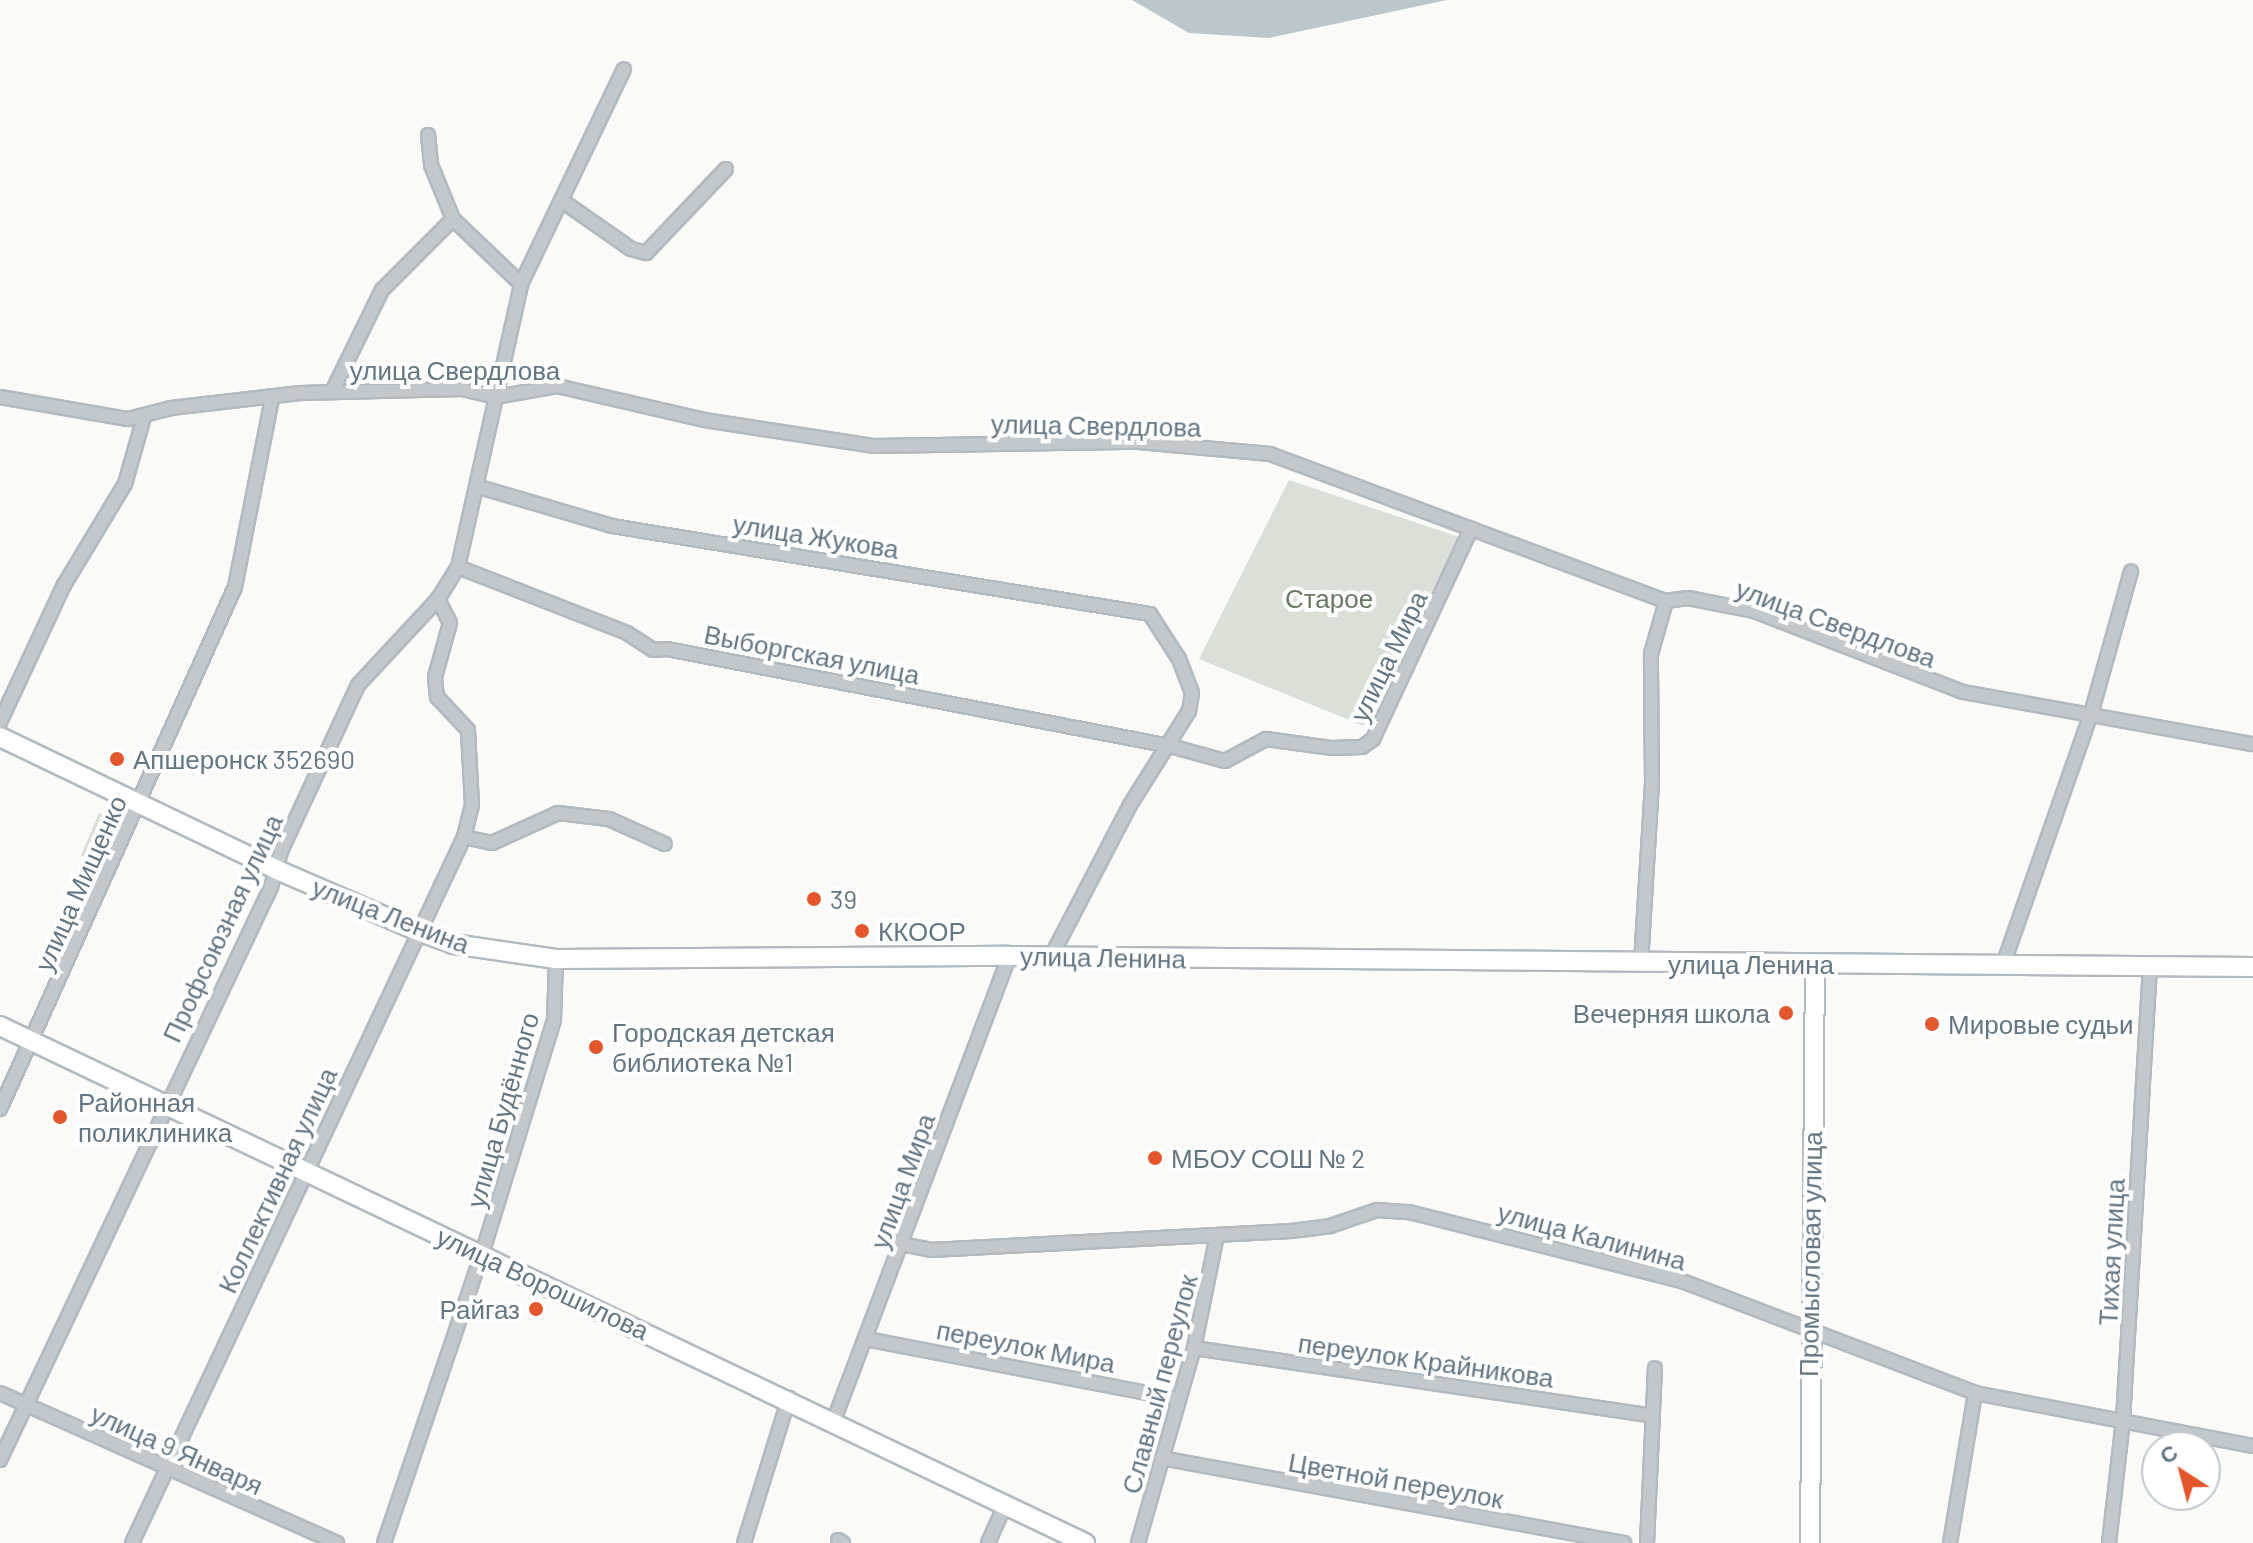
<!DOCTYPE html>
<meta charset="utf-8">
<style>
body{margin:0}
#map{position:relative;width:2253px;height:1543px;overflow:hidden;background:#fafaf8;font-family:Barlow,sans-serif}
div>[style]{position:absolute}
[style*='--x']{left:calc(var(--x)*1px);top:calc(var(--y)*1px);width:calc(var(--w)*1px);rotate:calc(var(--a)*1deg)}
.green>*{inset:0;background:#dadfd7;transform-origin:0 0}
.water>*{inset:0;background:#bbc7cb}
.roads{filter:drop-shadow(2px 0 #b3babf) drop-shadow(-2px 0 #b3babf) drop-shadow(0 2px #b3babf) drop-shadow(0 -2px #b3babf)}
.street>*{height:12px;margin:-6px;padding:0 6px;transform-origin:6px;border-radius:6px;background:#c3c8cc}
.secondary>*{height:18px;margin:-9px;padding:0 9px;transform-origin:9px;border-radius:9px;background:#fff}
.dots>*{width:22px;height:22px;translate:-50% -50%;box-sizing:border-box;border:4px solid #fff;border-radius:50%}
span{translate:-50% -50%;white-space:nowrap;text-align:center;line-height:1.15;-webkit-text-stroke:8px #fff;paint-order:stroke}
.street-label{font-size:26px;color:#657683}
.park-label{font-size:26px;color:#687a64}
.poi-label{font-size:26px;color:#657683}
.left{translate:0 -50%;text-align:left}
.right{translate:-100% -50%;text-align:right}
.north{position:absolute;left:2141px;top:1431px;width:80px;height:80px;box-sizing:border-box;background:#fff;border:2px solid #c1c8cd;border-radius:50%;rotate:324deg;font-size:22px;font-weight:700;line-height:32px;text-align:center;color:#657683}
.north::after{content:'';display:block;margin:auto;width:28px;height:36px;background:#e4572e;clip-path:polygon(50% 0,100% 100%,50% 72%,0 100%)}
</style>
<div id="map">
<div class="green">
<i style="clip-path:polygon(1289px 480px,1459px 537px,1364px 726px,1199px 659px)"></i>
<i style="left:99px;top:813px;width:13px;height:46px;rotate:23deg"></i>
</div>
<div class="water">
<i style="clip-path:polygon(1132px 0,1447px 0,1269px 38px,1189px 33px)"></i>
</div>
<div class="roads">
<div class="street">
<i style="--x:428;--y:135;--w:30;--a:84"></i>
<i style="--x:431;--y:165;--w:58;--a:67.8"></i>
<i style="--x:453;--y:219;--w:94;--a:43.7"></i>
<i style="--x:561;--y:200;--w:85;--a:35"></i>
<i style="--x:631;--y:249;--w:16;--a:15"></i>
<i style="--x:646;--y:253;--w:116;--a:-46.4"></i>
<i style="--x:332;--y:392;--w:114;--a:-63.9"></i>
<i style="--x:382;--y:290;--w:100;--a:-45"></i>
<i style="--x:0;--y:397;--w:130;--a:9.8"></i>
<i style="--x:128;--y:419;--w:44;--a:-14.3"></i>
<i style="--x:171;--y:408;--w:130;--a:-6.6"></i>
<i style="--x:300;--y:393;--w:162;--a:-1.4"></i>
<i style="--x:462;--y:389;--w:35;--a:13"></i>
<i style="--x:496;--y:397;--w:62;--a:-10.2"></i>
<i style="--x:557;--y:386;--w:151;--a:13"></i>
<i style="--x:704;--y:420;--w:171;--a:8.7"></i>
<i style="--x:873;--y:446;--w:266;--a:-0.9"></i>
<i style="--x:1139;--y:442;--w:132;--a:5.2"></i>
<i style="--x:1270;--y:454;--w:422;--a:20.4"></i>
<i style="--x:1666;--y:601;--w:22;--a:-8"></i>
<i style="--x:1688;--y:598;--w:67;--a:11.1"></i>
<i style="--x:1754;--y:611;--w:224;--a:21.2"></i>
<i style="--x:1963;--y:692;--w:295;--a:10.2"></i>
<i style="--x:479;--y:487;--w:139;--a:16.3"></i>
<i style="--x:612;--y:526;--w:545;--a:9.29"></i>
<i style="--x:1150;--y:614;--w:54;--a:57.2"></i>
<i style="--x:1179;--y:659;--w:36;--a:69"></i>
<i style="--x:1192;--y:693;--w:18;--a:99"></i>
<i style="--x:1189;--y:711;--w:111;--a:122.1"></i>
<i style="--x:1130;--y:805;--w:171;--a:117.5"></i>
<i style="--x:458;--y:567;--w:181;--a:21.3"></i>
<i style="--x:627;--y:633;--w:31;--a:33"></i>
<i style="--x:653;--y:650;--w:14;--a:-4"></i>
<i style="--x:667;--y:649;--w:512;--a:10.92"></i>
<i style="--x:1170;--y:746;--w:57;--a:15.3"></i>
<i style="--x:1225;--y:761;--w:47;--a:-28.2"></i>
<i style="--x:1266;--y:739;--w:67;--a:7.8"></i>
<i style="--x:1332;--y:748;--w:30;--a:-2"></i>
<i style="--x:1362;--y:747;--w:14;--a:-36"></i>
<i style="--x:1373;--y:739;--w:232;--a:-65"></i>
<i style="--x:0;--y:722;--w:151;--a:-65"></i>
<i style="--x:64;--y:585;--w:118;--a:-58.9"></i>
<i style="--x:125;--y:484;--w:70;--a:-74.2"></i>
<i style="--x:464;--y:837;--w:29;--a:12"></i>
<i style="--x:492;--y:843;--w:72;--a:-24.4"></i>
<i style="--x:558;--y:813;--w:51;--a:6.7"></i>
<i style="--x:609;--y:819;--w:61;--a:24.1"></i>
<i style="--x:1641;--y:963;--w:182;--a:-86.5"></i>
<i style="--x:1652;--y:781;--w:127;--a:-90.5"></i>
<i style="--x:1651;--y:654;--w:55;--a:-74.2"></i>
<i style="--x:2003;--y:965;--w:266;--a:-70.7"></i>
<i style="--x:2091;--y:714;--w:148;--a:-74.3"></i>
<i style="--x:0;--y:1109;--w:572;--a:-65.76"></i>
<i style="--x:235;--y:587;--w:193;--a:-78.9"></i>
<i style="--x:901;--y:1244;--w:31;--a:11"></i>
<i style="--x:931;--y:1250;--w:361;--a:-3"></i>
<i style="--x:1291;--y:1231;--w:39;--a:-7"></i>
<i style="--x:1330;--y:1226;--w:50;--a:-18.8"></i>
<i style="--x:1377;--y:1210;--w:32;--a:4"></i>
<i style="--x:1409;--y:1212;--w:282;--a:14.2"></i>
<i style="--x:1682;--y:1281;--w:314;--a:20.9"></i>
<i style="--x:1975;--y:1393;--w:283;--a:10.8"></i>
<i style="--x:866;--y:1339;--w:317;--a:10.9"></i>
<i style="--x:1194;--y:1348;--w:463;--a:8.4"></i>
<i style="--x:0;--y:1393;--w:369;--a:24"></i>
<i style="--x:834;--y:1420;--w:496;--a:-69.3"></i>
<i style="--x:1161;--y:1458;--w:471;--a:10.4"></i>
<i style="--x:0;--y:1460;--w:634;--a:-64.69"></i>
<i style="--x:271;--y:887;--w:37;--a:-74"></i>
<i style="--x:281;--y:851;--w:183;--a:-65.1"></i>
<i style="--x:358;--y:685;--w:117;--a:-47.1"></i>
<i style="--x:438;--y:599;--w:38;--a:-58"></i>
<i style="--x:458;--y:567;--w:290;--a:-77.4"></i>
<i style="--x:521;--y:284;--w:238;--a:-64.4"></i>
<i style="--x:838;--y:1540;--w:6;--a:31"></i>
<i style="--x:132;--y:1543;--w:780;--a:-64.81"></i>
<i style="--x:464;--y:837;--w:33;--a:-76"></i>
<i style="--x:472;--y:805;--w:75;--a:-93.1"></i>
<i style="--x:468;--y:730;--w:45;--a:-133.2"></i>
<i style="--x:437;--y:697;--w:20;--a:-96"></i>
<i style="--x:435;--y:677;--w:56;--a:-74.5"></i>
<i style="--x:450;--y:623;--w:27;--a:-117"></i>
<i style="--x:384;--y:1543;--w:305;--a:-71.3"></i>
<i style="--x:482;--y:1254;--w:245;--a:-72.9"></i>
<i style="--x:554;--y:1020;--w:61;--a:-88.1"></i>
<i style="--x:744;--y:1543;--w:152;--a:-72.8"></i>
<i style="--x:988;--y:1543;--w:42;--a:-65.9"></i>
<i style="--x:1138;--y:1543;--w:203;--a:-74"></i>
<i style="--x:1194;--y:1348;--w:115;--a:-78.5"></i>
<i style="--x:1647;--y:1543;--w:175;--a:-87.4"></i>
<i style="--x:1950;--y:1543;--w:152;--a:-80.5"></i>
<i style="--x:2109;--y:1543;--w:124;--a:-83.5"></i>
<i style="--x:2123;--y:1420;--w:457;--a:-86.6"></i>
</div>
<div class="secondary">
<i style="--x:0;--y:737;--w:305;--a:25.6"></i>
<i style="--x:275;--y:869;--w:156;--a:23.4"></i>
<i style="--x:418;--y:931;--w:37;--a:20"></i>
<i style="--x:453;--y:944;--w:104;--a:8.3"></i>
<i style="--x:556;--y:959;--w:453;--a:-0.4"></i>
<i style="--x:1009;--y:956;--w:1244;--a:0.51"></i>
<i style="--x:0;--y:1026;--w:1202;--a:25.48"></i>
<i style="--x:1810;--y:1543;--w:579;--a:-89.51"></i>
</div>
</div>
<div class="dots">
<i style="left:117px;top:759px;background:#e4572e"></i>
<i style="left:814px;top:899px;background:#e4572e"></i>
<i style="left:862px;top:931px;background:#e4572e"></i>
<i style="left:1786px;top:1013px;background:#e4572e"></i>
<i style="left:1932px;top:1024px;background:#e4572e"></i>
<i style="left:596px;top:1047px;background:#e4572e"></i>
<i style="left:60px;top:1117px;background:#e4572e"></i>
<i style="left:1155px;top:1158px;background:#e4572e"></i>
<i style="left:536px;top:1309px;background:#e4572e"></i>
</div>
<div class="street-label">
<span style="left:455px;top:370px">улица Свердлова</span>
<span style="left:1096px;top:425px;rotate:1deg">улица Свердлова</span>
<span style="left:816px;top:536px;rotate:9deg">улица Жукова</span>
<span style="left:1836px;top:623px;rotate:20deg">улица Свердлова</span>
<span style="left:812px;top:654px;rotate:11deg">Выборгская улица</span>
<span style="left:1388px;top:656px;rotate:-64deg">улица Мира</span>
<span style="left:80px;top:883px;rotate:-66deg">улица Мищенко</span>
<span style="left:391px;top:915px;rotate:21deg">улица Ленина</span>
<span style="left:222px;top:928px;rotate:-65deg">Профсоюзная улица</span>
<span style="left:1103px;top:957px;rotate:1deg">улица Ленина</span>
<span style="left:1751px;top:964px">улица Ленина</span>
<span style="left:502px;top:1110px;rotate:-74deg">улица Будённого</span>
<span style="left:277px;top:1180px;rotate:-65deg">Коллективная улица</span>
<span style="left:902px;top:1181px;rotate:-70deg">улица Мира</span>
<span style="left:1592px;top:1236px;rotate:15deg">улица Калинина</span>
<span style="left:2111px;top:1252px;rotate:-87deg">Тихая улица</span>
<span style="left:1810px;top:1254px;rotate:-89deg">Промысловая улица</span>
<span style="left:543px;top:1283px;rotate:25deg">улица Ворошилова</span>
<span style="left:1026px;top:1346px;rotate:11deg">переулок Мира</span>
<span style="left:1426px;top:1360px;rotate:8deg">переулок Крайникова</span>
<span style="left:1159px;top:1384px;rotate:-75deg">Славный переулок</span>
<span style="left:177px;top:1449px;rotate:24deg">улица 9 Января</span>
<span style="left:1396px;top:1480px;rotate:10deg">Цветной переулок</span>
</div>
<div class="park-label">
<span style="left:1329px;top:598px">Старое</span>
</div>
<div class="poi-label">
<span class="left" style="left:133px;top:759px">Апшеронск 352690</span>
<span class="left" style="left:830px;top:899px">39</span>
<span class="left" style="left:878px;top:931px">ККООР</span>
<span class="right" style="left:1770px;top:1013px">Вечерняя школа</span>
<span class="left" style="left:1948px;top:1024px">Мировые судьи</span>
<span class="left" style="left:612px;top:1047px">Городская детская<br>библиотека №1</span>
<span class="left" style="left:78px;top:1117px">Районная<br>поликлиника</span>
<span class="left" style="left:1171px;top:1158px">МБОУ СОШ № 2</span>
<span class="right" style="left:520px;top:1309px">Райгаз</span>
</div>
<div class="north">С</div>
</div>
